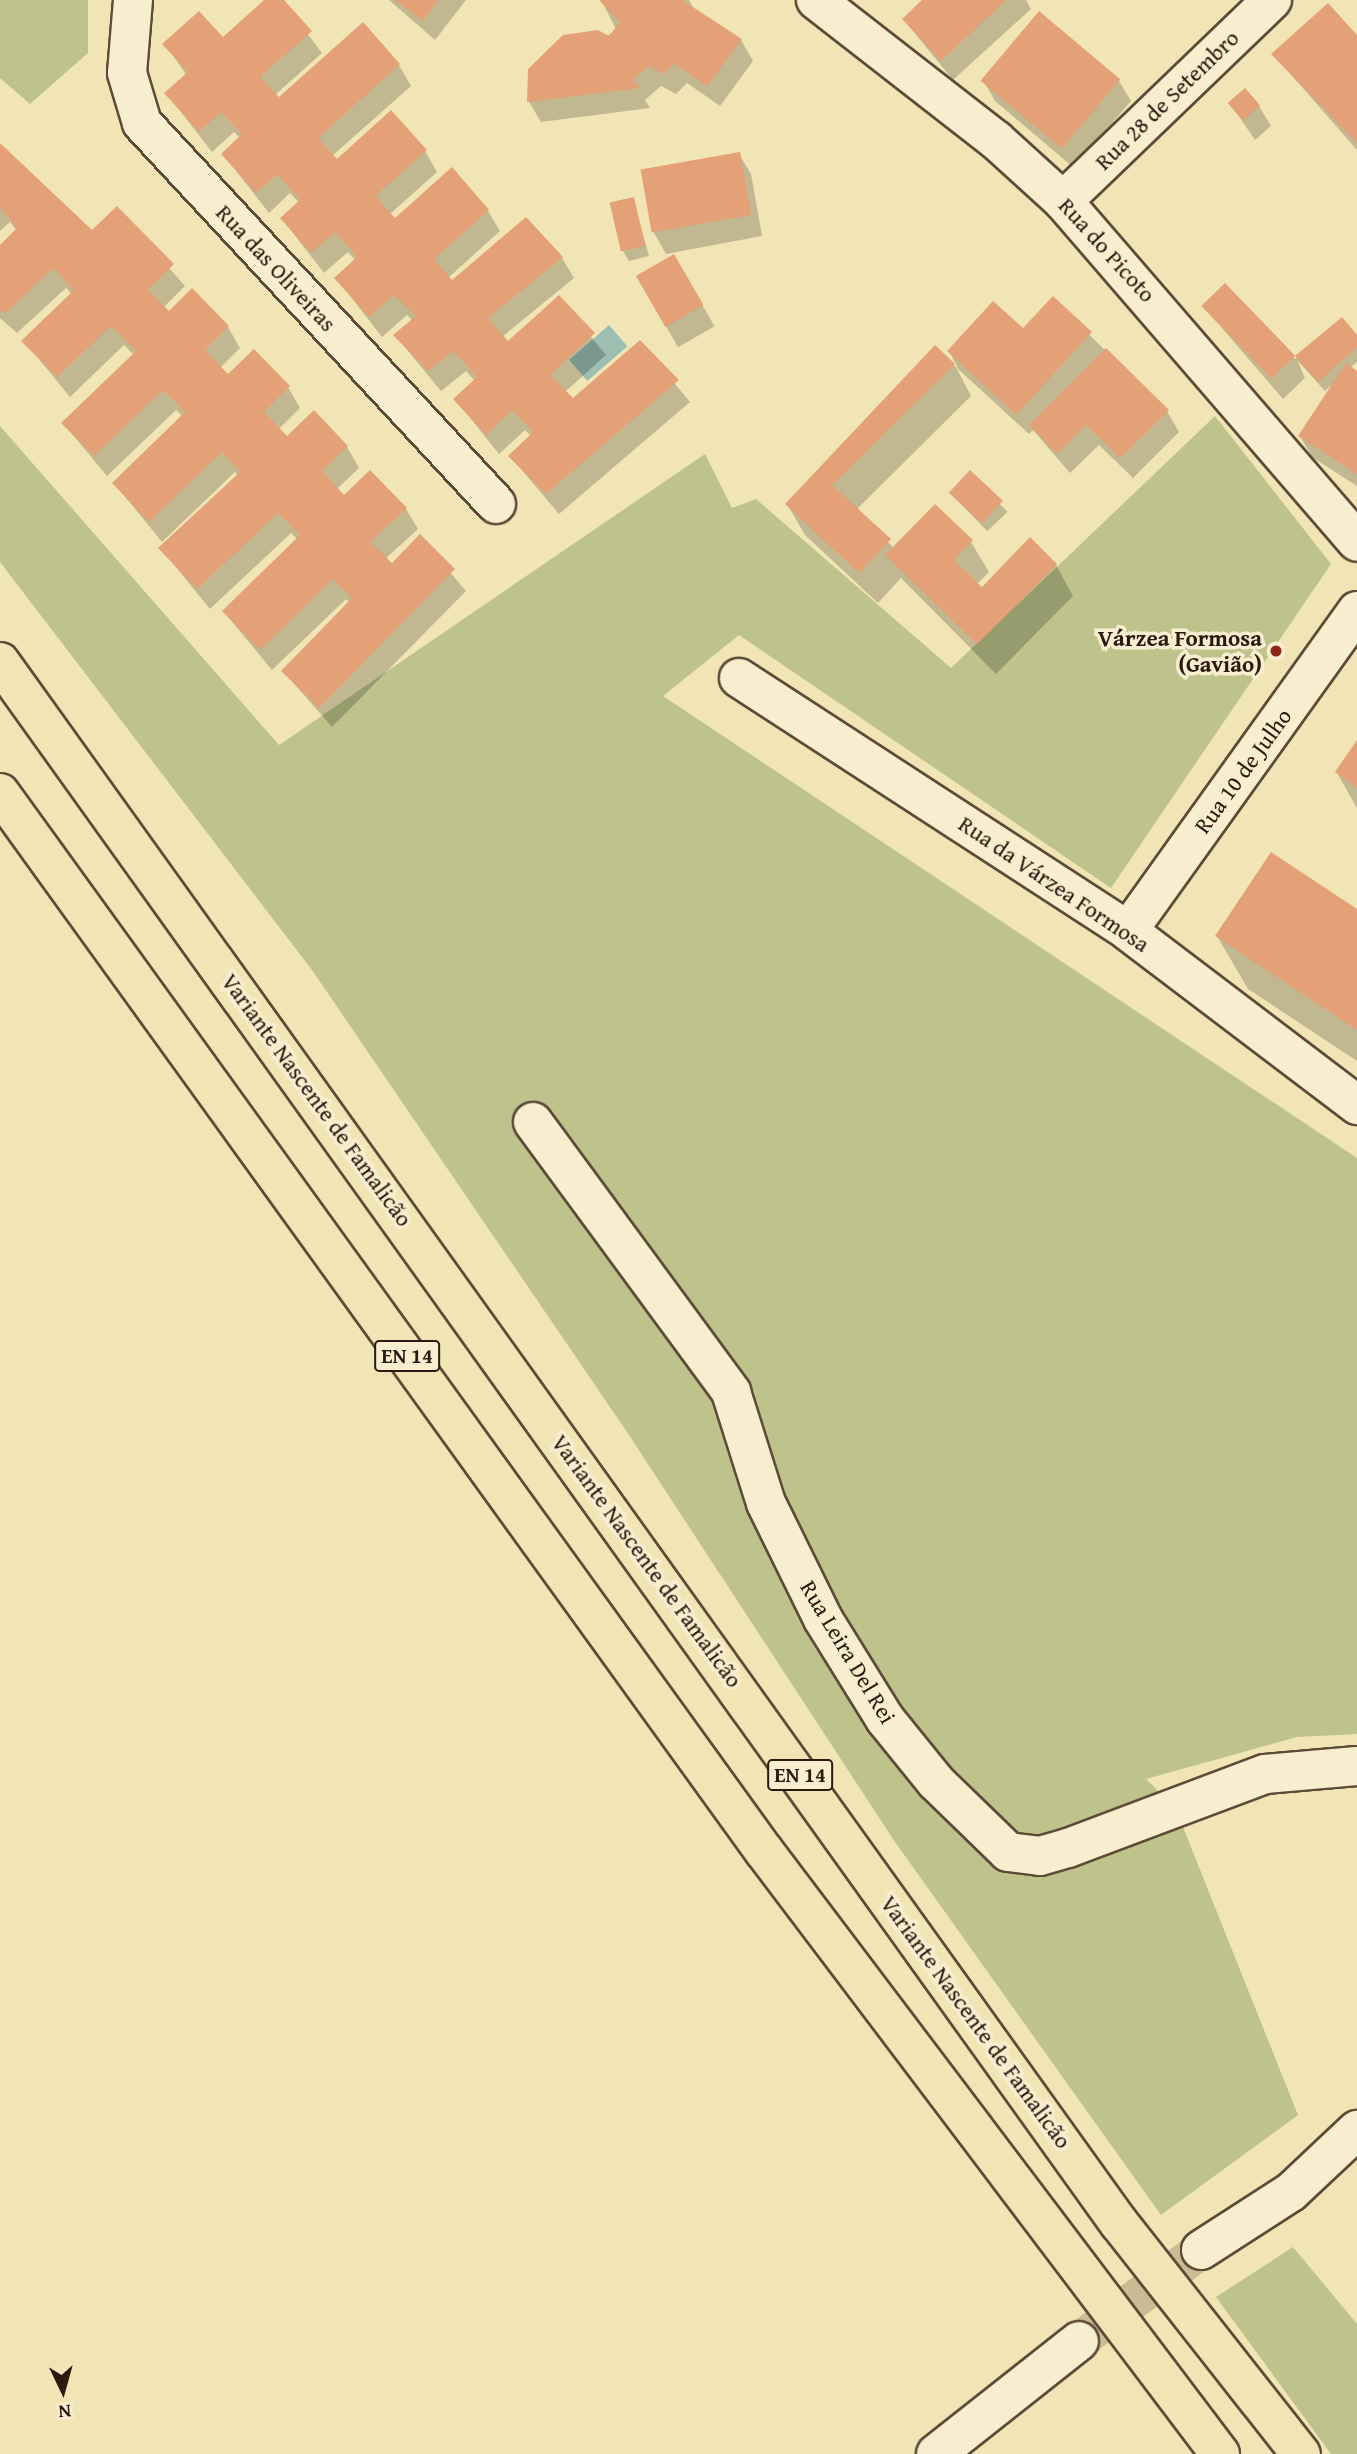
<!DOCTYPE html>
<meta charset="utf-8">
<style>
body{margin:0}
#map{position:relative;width:1357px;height:2454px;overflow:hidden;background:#f2e5b5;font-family:"Gentium Book Plus",serif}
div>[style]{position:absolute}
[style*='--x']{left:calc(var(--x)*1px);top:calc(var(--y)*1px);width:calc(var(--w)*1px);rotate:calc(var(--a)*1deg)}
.green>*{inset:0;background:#bdc38b}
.water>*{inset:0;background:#9cbfb2;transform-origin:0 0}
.shadow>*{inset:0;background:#0003;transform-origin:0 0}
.building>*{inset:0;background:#e4a076;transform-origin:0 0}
.secondary-tunnel>*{height:38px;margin-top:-19px;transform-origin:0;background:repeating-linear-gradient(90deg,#cabc94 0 38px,transparent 0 57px)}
.roads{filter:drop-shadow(2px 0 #5d4b38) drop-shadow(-2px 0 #5d4b38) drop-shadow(0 2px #5d4b38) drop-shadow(0 -2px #5d4b38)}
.street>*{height:38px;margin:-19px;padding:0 19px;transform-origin:19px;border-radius:19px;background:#f7eecf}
.secondary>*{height:38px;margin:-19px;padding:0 19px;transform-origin:19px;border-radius:19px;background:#f7eecf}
.highway>*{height:38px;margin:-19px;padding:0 19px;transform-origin:19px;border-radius:19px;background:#f2e5b5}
.dots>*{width:19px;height:19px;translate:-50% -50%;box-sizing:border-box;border:4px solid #f7eecf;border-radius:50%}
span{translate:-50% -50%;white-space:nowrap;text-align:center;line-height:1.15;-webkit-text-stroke:7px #f7eecf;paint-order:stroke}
.shield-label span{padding:2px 5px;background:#f7eecf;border:2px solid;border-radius:5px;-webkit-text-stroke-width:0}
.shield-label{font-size:21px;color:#2b180f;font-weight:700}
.street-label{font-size:23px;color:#2b180f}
.poi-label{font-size:23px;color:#2b180f;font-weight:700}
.right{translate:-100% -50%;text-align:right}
.north{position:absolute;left:28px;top:2356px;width:70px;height:70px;-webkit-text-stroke:5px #f7eecf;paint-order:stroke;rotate:175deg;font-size:19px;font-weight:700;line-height:28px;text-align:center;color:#2b180f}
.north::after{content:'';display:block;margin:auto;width:24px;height:32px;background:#2b180f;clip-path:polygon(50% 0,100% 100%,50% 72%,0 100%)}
</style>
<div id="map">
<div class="green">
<i style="clip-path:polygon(0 0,88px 0,88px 53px,30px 104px,0 78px)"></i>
<i style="clip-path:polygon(1215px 416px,1331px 564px,1111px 888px,739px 635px,663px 696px,1357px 1158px,1357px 1734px,1297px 1737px,1146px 1779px,1175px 1807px,1298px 2115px,1161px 2215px,895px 1842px,627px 1432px,312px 970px,0 562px,0 426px,279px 745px,705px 454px,732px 508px,756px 499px,951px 668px)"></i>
<i style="clip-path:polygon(1293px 2247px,1357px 2324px,1357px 2454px,1331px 2454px,1216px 2297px)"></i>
</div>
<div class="water">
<i style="left:609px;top:325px;width:28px;height:53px;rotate:49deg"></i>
</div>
<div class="shadow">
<i style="clip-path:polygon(267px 0,282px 0,322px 53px,275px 95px,279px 100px,399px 65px,411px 86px,332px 156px,336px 161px,425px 151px,437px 172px,390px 214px,395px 220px,488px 211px,500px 231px,448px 278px,452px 282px,562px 258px,574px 278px,502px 337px,508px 343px,558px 297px,606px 355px,565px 392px,573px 401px,640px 342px,690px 402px,559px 514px,510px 456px,531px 436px,525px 430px,499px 454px,455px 399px,475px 381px,466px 371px,441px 391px,395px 335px,413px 321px,407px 315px,382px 337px,337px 279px,356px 261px,348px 252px,324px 273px,282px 219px,299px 203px,290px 193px,269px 213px,223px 154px,240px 138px,234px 132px,212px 152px,167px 94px,187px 76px,165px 44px,223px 39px)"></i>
<i style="clip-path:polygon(389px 0,466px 0,435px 40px)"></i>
<i style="clip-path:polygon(601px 0,689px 0,697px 15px,741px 40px,753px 61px,720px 106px,687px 83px,676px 94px,661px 86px,645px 100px,650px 108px,541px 122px,529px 102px,616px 29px)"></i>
<i style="clip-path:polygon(925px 0,1026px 0,1031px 9px,953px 80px,904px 20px)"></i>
<i style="clip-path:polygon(1039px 13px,1119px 81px,1131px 101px,1074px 168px,995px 101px,983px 80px)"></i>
<i style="clip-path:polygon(1357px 37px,1357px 150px,1273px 54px)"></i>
<i style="clip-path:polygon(1230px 103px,1259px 106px,1271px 126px,1255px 140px)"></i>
<i style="clip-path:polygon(0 145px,92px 233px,117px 209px,185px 286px,163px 308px,169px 314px,192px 291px,228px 327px,240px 348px,220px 368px,228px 377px,288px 387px,300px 408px,278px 430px,287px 438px,347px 447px,359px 468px,337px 489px,344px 497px,406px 509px,418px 529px,385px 559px,392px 566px,420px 537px,466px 591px,332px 727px,283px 671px,350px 603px,346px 599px,272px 670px,224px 612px,298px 540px,291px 533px,210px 609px,161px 549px,238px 476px,235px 472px,162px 542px,114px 483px,183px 417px,176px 410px,107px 476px,63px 423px,134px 355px,124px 345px,70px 397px,24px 341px,72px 294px,66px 288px,17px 333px,0 318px,0 247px,17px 231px,10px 222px,0 231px)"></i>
<i style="clip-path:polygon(739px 154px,751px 174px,762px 236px,666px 254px,654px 233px,643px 171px)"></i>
<i style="clip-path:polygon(633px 199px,649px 256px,629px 261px,623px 251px)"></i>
<i style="left:674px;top:256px;width:81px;height:42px;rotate:60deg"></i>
<i style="clip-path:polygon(1225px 285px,1295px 359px,1342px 320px,1357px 337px,1357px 362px,1350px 368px,1357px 373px,1357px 486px,1312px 457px,1300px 436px,1334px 383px,1325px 391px,1297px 360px,1305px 378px,1283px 399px,1203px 306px)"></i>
<i style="clip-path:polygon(1053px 299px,1167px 411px,1179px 432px,1133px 478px,1099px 445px,1070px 473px,1033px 430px,1029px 434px,956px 367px,971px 396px,856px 510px,894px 548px,971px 542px,989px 572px,977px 584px,982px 589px,1056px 565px,1073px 596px,996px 674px,901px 578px,878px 603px,805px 535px,787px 504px,935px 348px,959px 370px,949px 351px,1023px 331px)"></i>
<i style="left:970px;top:473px;width:54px;height:28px;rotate:46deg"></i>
<i style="clip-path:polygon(1357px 743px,1357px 808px,1337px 773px)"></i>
<i style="clip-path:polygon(1357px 911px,1357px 1061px,1248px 989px,1217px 936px)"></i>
</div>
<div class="building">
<i style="clip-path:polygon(264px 0,284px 0,312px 31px,260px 77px,279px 97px,363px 22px,400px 64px,318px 138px,337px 159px,391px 110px,427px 150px,375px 196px,395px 218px,452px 167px,489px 210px,434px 259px,452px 280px,526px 217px,563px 257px,488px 318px,508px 341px,559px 295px,595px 333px,550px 375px,573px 398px,640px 340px,679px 380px,546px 494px,508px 456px,533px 432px,512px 410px,486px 435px,453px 399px,477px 377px,453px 351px,428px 371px,393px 335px,416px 316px,394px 295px,369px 317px,334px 278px,357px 257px,335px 232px,311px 253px,280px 218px,300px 200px,277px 174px,256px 193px,221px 154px,242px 134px,221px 112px,199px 132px,164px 93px,188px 72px,162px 44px,199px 11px,223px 37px)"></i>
<i style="clip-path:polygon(395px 0,438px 0,423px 21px)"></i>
<i style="clip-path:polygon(599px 0,682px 0,742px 39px,707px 86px,674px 63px,664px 74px,648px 66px,633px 80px,640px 88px,527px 102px,528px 69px,563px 35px,598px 30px,609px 36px,620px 22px)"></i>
<i style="clip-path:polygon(922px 0,1006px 0,941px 61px,902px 19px)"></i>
<i style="clip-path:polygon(1328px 3px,1357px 35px,1357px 143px,1271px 54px)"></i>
<i style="left:1039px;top:11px;width:106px;height:91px;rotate:40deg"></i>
<i style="left:1245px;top:88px;width:23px;height:23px;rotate:49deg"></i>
<i style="clip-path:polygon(0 143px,92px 230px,117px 206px,174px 264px,148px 290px,169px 311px,192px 288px,229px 326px,205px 350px,228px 374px,254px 349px,290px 386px,264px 412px,287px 436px,314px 410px,348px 446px,322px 471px,344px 495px,370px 470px,407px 508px,370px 542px,392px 563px,420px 534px,455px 569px,319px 708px,281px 671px,352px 598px,333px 579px,260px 650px,222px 611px,300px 535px,278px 513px,197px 589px,158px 548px,240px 472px,222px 452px,149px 522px,112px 483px,185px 412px,163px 390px,94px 456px,61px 423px,136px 351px,111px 326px,57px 377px,21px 341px,74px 290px,53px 268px,5px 314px,0 310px,0 245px,17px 228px,0 207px)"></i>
<i style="left:740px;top:152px;width:64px;height:101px;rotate:80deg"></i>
<i style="left:634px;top:197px;width:50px;height:25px;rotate:77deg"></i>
<i style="left:674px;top:254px;width:59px;height:44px;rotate:60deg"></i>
<i style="left:1225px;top:283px;width:101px;height:33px;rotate:46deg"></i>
<i style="clip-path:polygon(1053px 296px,1092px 332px,1016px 415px,947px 351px,993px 301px,1023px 328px)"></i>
<i style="clip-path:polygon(1342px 317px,1357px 335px,1357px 347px,1318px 382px,1295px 356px)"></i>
<i style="clip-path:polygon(935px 345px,955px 364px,832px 485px,891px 539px,859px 573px,785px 504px)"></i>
<i style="clip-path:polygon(1106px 348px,1169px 410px,1120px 458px,1086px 425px,1057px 454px,1029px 425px)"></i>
<i style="clip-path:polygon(1346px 363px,1357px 371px,1357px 474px,1298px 436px)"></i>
<i style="left:970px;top:470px;width:45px;height:31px;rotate:43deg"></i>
<i style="clip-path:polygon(935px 504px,973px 540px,954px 560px,982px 587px,1030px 537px,1057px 564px,977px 644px,885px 555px)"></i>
<i style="clip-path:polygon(1357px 740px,1357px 788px,1335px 772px)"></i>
<i style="clip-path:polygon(1271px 852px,1357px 909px,1357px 1030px,1215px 936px)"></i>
</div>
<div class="secondary-tunnel">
<i style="--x:1079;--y:2341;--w:152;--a:-36.7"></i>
</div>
<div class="roads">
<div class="street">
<i style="--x:133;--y:0;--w:73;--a:94.7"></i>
<i style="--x:127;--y:73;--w:52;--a:73.3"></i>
<i style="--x:142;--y:123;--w:520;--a:47.1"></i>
<i style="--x:1063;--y:201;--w:290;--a:-43.9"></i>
<i style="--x:739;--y:678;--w:464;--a:33"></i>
<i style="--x:533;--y:1122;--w:335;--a:53.7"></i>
<i style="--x:731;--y:1392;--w:116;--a:72.5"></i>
<i style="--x:766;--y:1503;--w:129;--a:63.8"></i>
<i style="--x:823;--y:1619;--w:118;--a:58.2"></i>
<i style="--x:885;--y:1719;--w:81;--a:51"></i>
<i style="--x:936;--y:1782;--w:100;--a:44.2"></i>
<i style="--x:1008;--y:1852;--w:32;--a:7"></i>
<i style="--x:1040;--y:1856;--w:29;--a:-16"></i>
<i style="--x:1068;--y:1848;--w:210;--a:-20.6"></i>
<i style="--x:1265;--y:1774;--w:92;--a:-5"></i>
</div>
<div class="secondary">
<i style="--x:816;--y:0;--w:228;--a:37.9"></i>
<i style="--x:996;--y:140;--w:91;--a:42.3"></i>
<i style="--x:1063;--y:201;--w:450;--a:49.2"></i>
<i style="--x:1357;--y:611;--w:393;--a:125.6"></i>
<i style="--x:1128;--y:931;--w:288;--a:37.2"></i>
<i style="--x:1201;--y:2250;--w:107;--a:-32.8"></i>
<i style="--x:1291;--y:2192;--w:91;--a:-43.2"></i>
<i style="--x:936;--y:2454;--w:182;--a:-38.3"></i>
</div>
<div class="highway">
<i style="--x:0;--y:662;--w:1921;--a:54.37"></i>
<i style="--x:1119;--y:2223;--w:294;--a:51.8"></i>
<i style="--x:0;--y:793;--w:1305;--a:54.17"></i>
<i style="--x:764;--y:1851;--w:756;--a:52.9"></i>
</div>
</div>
<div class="dots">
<i style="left:1276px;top:651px;background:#8f2418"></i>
</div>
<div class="shield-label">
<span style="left:407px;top:1356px">EN 14</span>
<span style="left:800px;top:1775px">EN 14</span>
</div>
<div class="street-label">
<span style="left:1167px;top:100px;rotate:-44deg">Rua 28 de Setembro</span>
<span style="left:1107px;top:250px;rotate:48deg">Rua do Picoto</span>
<span style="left:276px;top:268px;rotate:47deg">Rua das Oliveiras</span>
<span style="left:1243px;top:771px;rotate:-54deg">Rua 10 de Julho</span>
<span style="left:1054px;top:884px;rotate:34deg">Rua da Várzea Formosa</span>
<span style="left:317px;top:1100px;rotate:54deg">Variante Nascente de Famalicão</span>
<span style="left:647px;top:1561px;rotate:54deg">Variante Nascente de Famalicão</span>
<span style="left:848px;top:1652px;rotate:59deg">Rua Leira Del Rei</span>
<span style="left:976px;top:2022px;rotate:54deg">Variante Nascente de Famalicão</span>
</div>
<div class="poi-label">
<span class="right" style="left:1262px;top:651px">Várzea Formosa<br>(Gavião)</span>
</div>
<div class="north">N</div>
</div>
